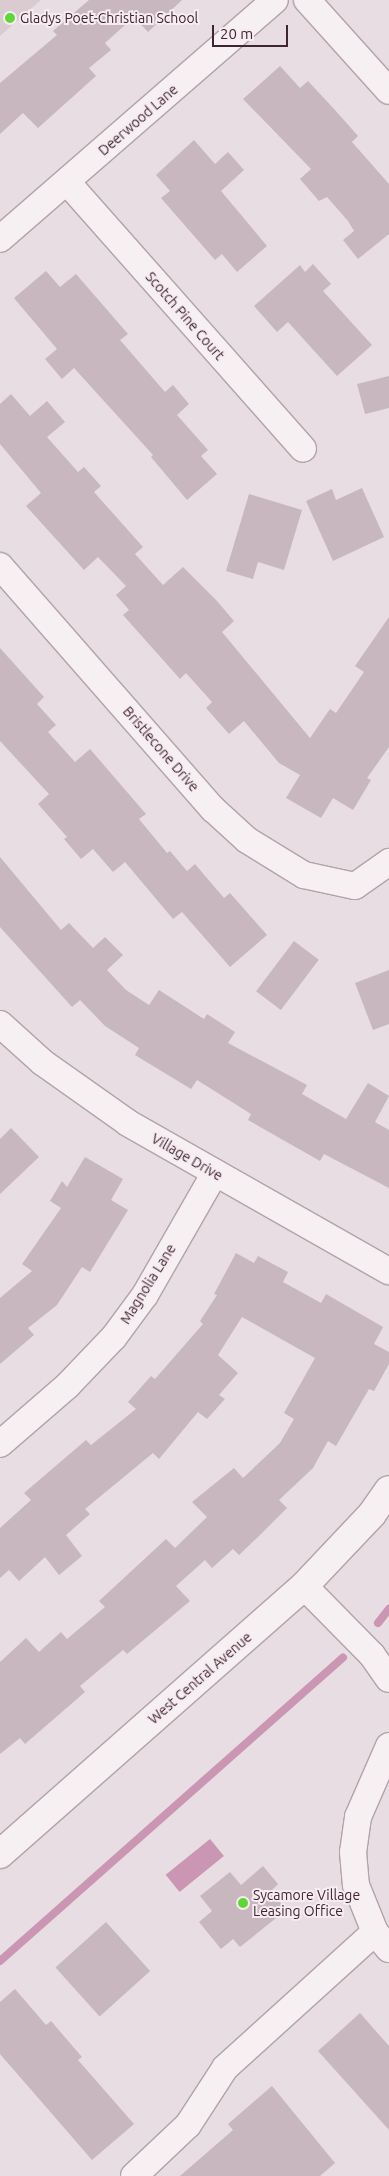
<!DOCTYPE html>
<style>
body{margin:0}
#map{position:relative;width:389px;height:2176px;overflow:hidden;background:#e8dde2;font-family:Ubuntu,sans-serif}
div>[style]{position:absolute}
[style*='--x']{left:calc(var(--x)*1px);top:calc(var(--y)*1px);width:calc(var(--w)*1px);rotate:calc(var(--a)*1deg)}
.built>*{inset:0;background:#dacbd1}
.water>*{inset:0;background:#cb95b4;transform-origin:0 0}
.stream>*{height:8px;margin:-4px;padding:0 4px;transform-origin:4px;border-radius:4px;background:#cb95b4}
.building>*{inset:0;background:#c8b7bf;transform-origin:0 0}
.roads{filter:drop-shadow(1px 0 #b2a2a9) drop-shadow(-1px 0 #b2a2a9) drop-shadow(0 1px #b2a2a9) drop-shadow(0 -1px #b2a2a9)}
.minor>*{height:26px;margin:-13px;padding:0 13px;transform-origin:13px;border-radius:13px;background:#f6f0f2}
.tertiary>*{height:28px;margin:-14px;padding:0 14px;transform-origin:14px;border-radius:14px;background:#f6f0f2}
.dots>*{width:14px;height:14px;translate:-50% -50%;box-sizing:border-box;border:2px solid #f6ecf1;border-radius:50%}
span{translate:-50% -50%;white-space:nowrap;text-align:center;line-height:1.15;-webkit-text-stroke:4px #f6ecf1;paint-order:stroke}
.poi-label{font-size:14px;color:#3f2531}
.left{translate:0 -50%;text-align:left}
.street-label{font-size:14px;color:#3f2531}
.scale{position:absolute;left:212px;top:25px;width:76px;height:22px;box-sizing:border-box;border:2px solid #3f2531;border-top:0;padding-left:6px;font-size:15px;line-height:18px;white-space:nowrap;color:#3f2531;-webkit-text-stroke:4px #f6ecf1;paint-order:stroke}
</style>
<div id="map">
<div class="built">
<i style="clip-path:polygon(0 0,41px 0,0 36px)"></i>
</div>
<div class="water">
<i style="left:210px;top:1839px;width:22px;height:57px;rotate:51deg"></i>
</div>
<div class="stream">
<i style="--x:378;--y:1623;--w:18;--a:-52"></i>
<i style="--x:0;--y:1961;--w:458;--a:-41.5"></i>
</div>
<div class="building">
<i style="clip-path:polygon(89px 0,182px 0,148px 32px,134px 17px,105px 43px,111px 50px,89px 68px,96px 76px,38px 128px,23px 113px,0 134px,0 83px,57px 35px,53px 31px)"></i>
<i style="clip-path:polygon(280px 66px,300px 88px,308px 81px,335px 110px,358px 136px,352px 142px,389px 184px,389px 234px,358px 259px,343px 240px,354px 231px,348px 221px,327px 197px,319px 201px,300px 179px,311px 169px,243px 99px)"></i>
<i style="clip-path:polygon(194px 140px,215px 164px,228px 152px,244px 170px,221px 191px,267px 246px,237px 272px,222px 254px,215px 260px,161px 198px,170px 191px,156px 175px)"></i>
<i style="clip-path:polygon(313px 264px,331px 284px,323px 291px,372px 345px,337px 376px,288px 322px,277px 332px,254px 306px,300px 265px,305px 272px)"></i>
<i style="clip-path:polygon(46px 271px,60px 287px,76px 274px,128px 334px,120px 340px,165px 392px,173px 385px,189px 404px,177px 415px,208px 450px,201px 456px,217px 474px,187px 500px,151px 457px,153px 455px,74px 368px,62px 379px,45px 359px,57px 349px,14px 298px)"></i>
<i style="clip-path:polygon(389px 376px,389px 408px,365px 414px,357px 384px)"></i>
<i style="clip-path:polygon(11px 394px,30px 416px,47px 401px,65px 422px,47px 437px,78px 472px,84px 467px,101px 486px,94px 492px,143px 547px,135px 554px,163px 585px,183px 567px,217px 601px,234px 621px,222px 632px,310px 738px,330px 709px,336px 713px,364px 672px,355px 666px,389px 617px,389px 747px,367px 778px,371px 780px,353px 810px,333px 798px,321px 818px,286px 798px,300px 775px,279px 763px,244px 721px,229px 734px,206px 708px,212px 702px,186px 673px,180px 679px,123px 615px,129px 610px,116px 595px,126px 586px,98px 557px,84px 570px,26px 506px,41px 493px,0 444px,0 404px)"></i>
<i style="clip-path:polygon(362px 488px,384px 537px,333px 561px,306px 501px,332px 489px,336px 500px)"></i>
<i style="clip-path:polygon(249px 494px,302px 510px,284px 570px,258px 562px,253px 579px,226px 571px)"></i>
<i style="clip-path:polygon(0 648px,44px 697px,37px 704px,56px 725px,48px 732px,75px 762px,90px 749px,146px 814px,139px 819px,167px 853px,170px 851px,187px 871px,195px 864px,224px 898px,230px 893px,267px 935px,230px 967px,182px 912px,173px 919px,125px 862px,113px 872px,93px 849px,81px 859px,64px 839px,67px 837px,38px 804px,49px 794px,0 741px)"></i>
<i style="clip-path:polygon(0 857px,61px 930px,69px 923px,93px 948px,105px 937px,123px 955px,107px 970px,126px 990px,149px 1005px,159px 990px,204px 1019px,207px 1014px,235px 1032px,228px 1043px,307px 1085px,302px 1094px,346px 1119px,368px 1083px,389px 1096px,375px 1122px,389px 1130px,389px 1188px,324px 1154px,320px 1161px,248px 1120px,251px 1114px,197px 1080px,191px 1089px,135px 1055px,139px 1048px,105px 1026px,80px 1000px,72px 1007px,0 927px)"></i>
<i style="left:294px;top:941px;width:31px;height:63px;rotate:37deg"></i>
<i style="clip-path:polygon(389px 970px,389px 1024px,373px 1030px,355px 983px)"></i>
<i style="clip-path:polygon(11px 1128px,39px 1157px,0 1194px,0 1139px)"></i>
<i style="clip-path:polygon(85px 1157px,123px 1179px,111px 1200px,128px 1210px,90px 1272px,82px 1267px,57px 1305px,28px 1328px,34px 1335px,0 1364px,0 1298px,32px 1271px,22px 1264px,61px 1208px,50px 1201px,62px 1181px,67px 1187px)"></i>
<i style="clip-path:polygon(236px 1253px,254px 1263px,258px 1256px,288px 1272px,283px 1282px,321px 1303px,326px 1294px,383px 1327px,374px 1344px,389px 1352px,389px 1364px,374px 1391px,369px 1389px,336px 1446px,328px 1441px,313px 1468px,279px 1500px,287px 1508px,259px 1536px,239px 1555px,233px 1549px,212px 1568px,205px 1560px,176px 1586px,190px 1601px,127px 1654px,123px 1650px,80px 1686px,85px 1692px,25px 1744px,20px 1738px,0 1754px,0 1662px,26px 1638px,39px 1652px,61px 1632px,67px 1639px,105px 1607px,99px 1601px,166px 1539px,175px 1548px,207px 1517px,192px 1502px,234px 1468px,243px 1478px,280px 1443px,294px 1419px,284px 1413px,315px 1358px,242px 1317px,218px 1355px,238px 1373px,219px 1395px,225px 1399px,207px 1419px,198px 1412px,159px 1459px,153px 1453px,85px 1509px,90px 1514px,66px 1535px,82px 1556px,59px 1575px,45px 1557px,19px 1581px,9px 1570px,0 1578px,0 1528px,31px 1500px,24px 1493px,86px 1440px,91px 1445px,136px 1409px,128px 1402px,151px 1376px,155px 1379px,203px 1324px,200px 1321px,217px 1295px,214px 1294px)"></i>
<i style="clip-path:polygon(263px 1866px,278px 1884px,271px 1891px,286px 1910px,240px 1947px,233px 1939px,221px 1949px,199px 1922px,212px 1911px,200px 1896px,230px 1872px,241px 1885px)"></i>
<i style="left:106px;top:1922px;width:66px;height:68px;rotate:48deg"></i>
<i style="clip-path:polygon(15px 1989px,46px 2025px,51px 2021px,82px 2057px,78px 2060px,134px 2124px,92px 2160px,0 2054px,0 2002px)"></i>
<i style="clip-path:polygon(360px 2013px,389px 2046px,389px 2130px,318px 2051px)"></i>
<i style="clip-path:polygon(272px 2086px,335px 2163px,320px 2176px,180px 2176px,233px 2130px,228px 2124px)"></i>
</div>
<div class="roads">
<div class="minor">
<i style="--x:307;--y:0;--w:122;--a:48"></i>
<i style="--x:67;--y:182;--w:356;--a:48.5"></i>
<i style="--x:0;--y:239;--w:364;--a:-41"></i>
<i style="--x:0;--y:566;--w:323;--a:48.8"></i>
<i style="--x:213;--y:809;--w:46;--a:42.4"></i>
<i style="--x:247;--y:840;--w:67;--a:31.6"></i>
<i style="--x:304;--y:875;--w:52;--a:12.2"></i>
<i style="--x:355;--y:886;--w:42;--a:-35.2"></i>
<i style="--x:0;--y:1024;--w:57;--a:42.1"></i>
<i style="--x:42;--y:1062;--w:105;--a:35.3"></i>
<i style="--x:128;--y:1123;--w:300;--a:29.6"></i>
<i style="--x:0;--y:1444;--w:90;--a:-40.9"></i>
<i style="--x:68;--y:1385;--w:66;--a:-46.2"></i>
<i style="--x:114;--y:1337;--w:52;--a:-53.6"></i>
<i style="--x:145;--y:1295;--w:141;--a:-60.2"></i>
<i style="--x:304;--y:1586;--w:97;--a:45.4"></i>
<i style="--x:372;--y:1655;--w:29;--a:55"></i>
<i style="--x:389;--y:1746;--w:77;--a:113.6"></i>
<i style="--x:358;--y:1817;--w:35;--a:98"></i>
<i style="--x:353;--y:1852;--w:33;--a:85"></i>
<i style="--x:356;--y:1885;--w:51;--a:68"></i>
<i style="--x:375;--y:1932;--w:22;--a:51"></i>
<i style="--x:134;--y:2176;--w:74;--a:-43.4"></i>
<i style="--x:188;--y:2125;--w:68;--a:-57"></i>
<i style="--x:225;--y:2068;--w:202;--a:-42.2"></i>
</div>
<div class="tertiary">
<i style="--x:0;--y:1854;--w:405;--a:-41.4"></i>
<i style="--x:304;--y:1586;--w:99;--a:-46.6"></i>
<i style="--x:372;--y:1514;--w:29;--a:-55"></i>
</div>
</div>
<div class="dots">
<i style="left:10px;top:18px;background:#5dd837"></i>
<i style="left:243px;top:1903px;background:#5dd837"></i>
</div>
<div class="poi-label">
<span class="left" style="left:20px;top:18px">Gladys Poet-Christian School</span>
<span class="left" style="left:253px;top:1903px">Sycamore Village<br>Leasing Office</span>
</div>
<div class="street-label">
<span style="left:138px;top:120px;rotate:-41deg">Deerwood Lane</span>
<span style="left:185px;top:316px;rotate:49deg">Scotch Pine Court</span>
<span style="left:161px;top:749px;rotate:49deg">Bristlecone Drive</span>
<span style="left:187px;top:1157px;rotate:30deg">Village Drive</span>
<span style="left:148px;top:1284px;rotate:-58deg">Magnolia Lane</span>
<span style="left:200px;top:1678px;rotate:-41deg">West Central Avenue</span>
</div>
<div class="scale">20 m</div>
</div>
